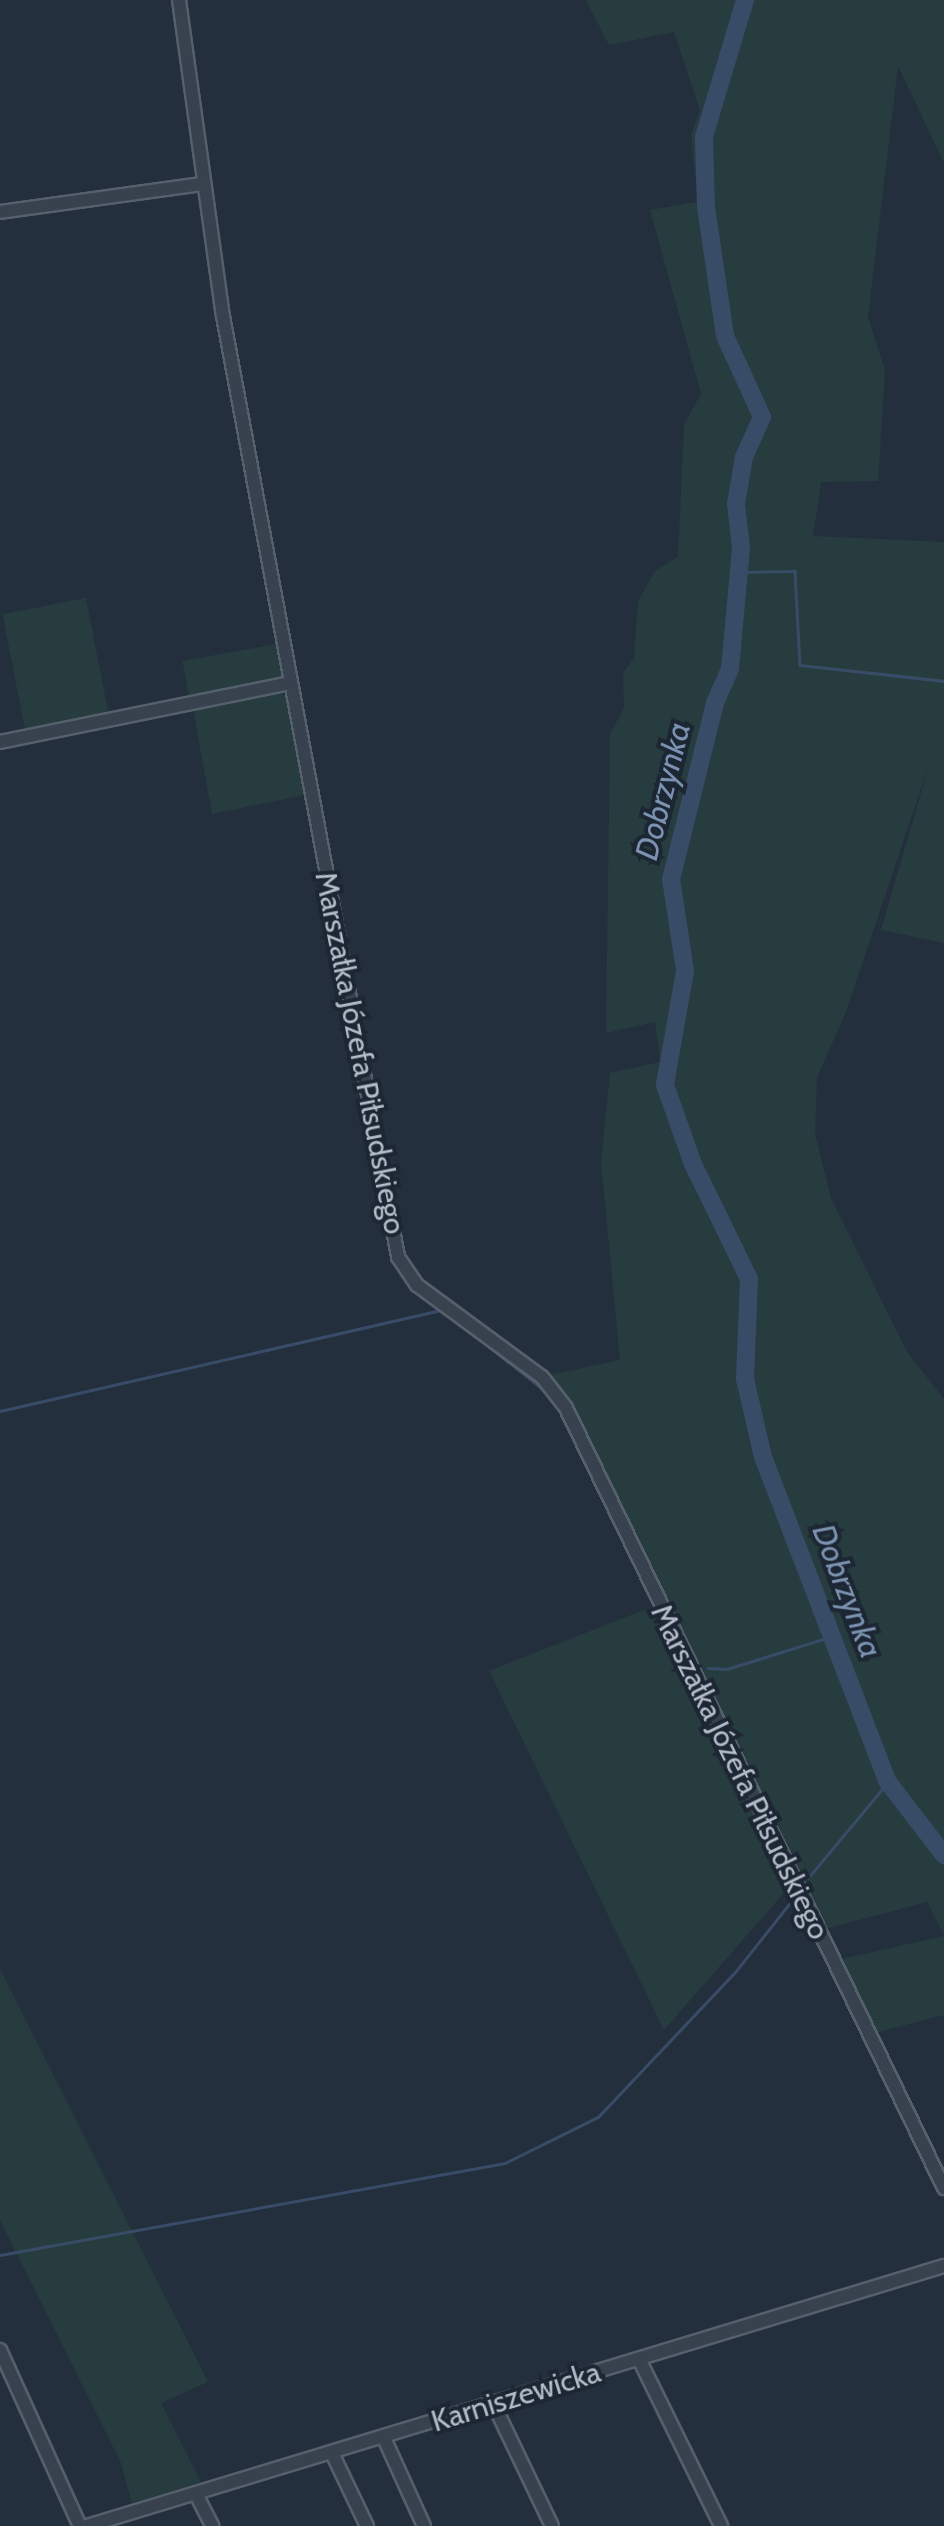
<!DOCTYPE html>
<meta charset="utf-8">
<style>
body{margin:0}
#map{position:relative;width:944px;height:2526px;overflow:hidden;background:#242f3e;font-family:Cabin,sans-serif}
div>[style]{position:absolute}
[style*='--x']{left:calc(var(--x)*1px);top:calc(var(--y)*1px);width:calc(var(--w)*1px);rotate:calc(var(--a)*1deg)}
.green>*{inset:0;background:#263c3f;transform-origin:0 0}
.stream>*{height:2.5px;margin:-1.25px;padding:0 1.25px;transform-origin:1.25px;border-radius:1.25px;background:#394c67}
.river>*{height:18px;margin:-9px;padding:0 9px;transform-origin:9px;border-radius:9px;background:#394c67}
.roads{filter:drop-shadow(2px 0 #565f6c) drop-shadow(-2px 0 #565f6c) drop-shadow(0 2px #565f6c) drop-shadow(0 -2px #565f6c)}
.minor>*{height:12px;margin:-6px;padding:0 6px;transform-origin:6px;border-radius:6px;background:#38414e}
span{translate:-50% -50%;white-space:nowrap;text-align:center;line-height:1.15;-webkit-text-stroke:8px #1d2633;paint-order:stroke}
.street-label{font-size:30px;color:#b4bcc9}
.water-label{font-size:32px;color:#7c92b1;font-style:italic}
</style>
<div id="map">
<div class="green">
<i style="clip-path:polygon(586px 0,944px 0,944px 163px,898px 66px,868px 317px,885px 370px,878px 481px,821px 482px,813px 536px,944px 542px,944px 943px,881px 930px,930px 762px,846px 1012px,817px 1078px,815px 1134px,831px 1198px,907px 1352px,944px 1399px,944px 1935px,927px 1902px,817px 1931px,566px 1408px,570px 1402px,549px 1375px,620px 1360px,601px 1162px,610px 1073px,660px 1062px,655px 1022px,606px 1033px,610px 734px,624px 708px,623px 673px,634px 658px,638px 601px,655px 571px,678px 557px,684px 424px,701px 394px,650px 210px,698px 202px,691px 135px,700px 110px,674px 32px,609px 45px)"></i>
<i style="left:86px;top:598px;width:119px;height:85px;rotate:79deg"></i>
<i style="left:277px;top:644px;width:36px;height:96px;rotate:80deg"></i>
<i style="clip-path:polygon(277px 692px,288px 697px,306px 795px,212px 814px,193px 709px)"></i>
<i style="clip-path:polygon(651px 1607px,790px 1886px,664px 2030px,489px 1671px)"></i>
<i style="clip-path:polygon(944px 1936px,944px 2015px,867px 2035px,832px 1961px)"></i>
<i style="clip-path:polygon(0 1969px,208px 2382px,161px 2403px,201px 2482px,132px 2503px,121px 2463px,0 2220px)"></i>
</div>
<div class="stream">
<i style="--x:738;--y:572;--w:57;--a:-1"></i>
<i style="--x:795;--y:571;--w:94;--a:87"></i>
<i style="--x:800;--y:665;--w:145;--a:6.3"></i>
<i style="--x:468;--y:1330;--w:97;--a:38.3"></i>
<i style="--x:559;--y:1408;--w:87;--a:64"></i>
<i style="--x:0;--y:1411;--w:453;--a:-12.9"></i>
<i style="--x:646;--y:1587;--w:100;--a:64.5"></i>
<i style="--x:708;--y:1668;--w:19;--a:3"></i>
<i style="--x:727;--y:1669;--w:111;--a:-17.3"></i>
<i style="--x:808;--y:1878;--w:125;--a:-50.2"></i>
<i style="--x:0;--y:2255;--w:513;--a:-10.32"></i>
<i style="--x:505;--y:2163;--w:104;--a:-26.3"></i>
<i style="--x:598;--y:2117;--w:201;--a:-46.6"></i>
<i style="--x:736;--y:1971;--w:92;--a:-51.6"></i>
</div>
<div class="river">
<i style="--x:745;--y:0;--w:143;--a:106.7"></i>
<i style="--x:704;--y:137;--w:70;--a:88.4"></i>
<i style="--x:706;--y:207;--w:130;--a:81.6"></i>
<i style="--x:725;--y:336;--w:89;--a:65.4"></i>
<i style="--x:762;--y:417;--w:44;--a:114.2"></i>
<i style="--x:744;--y:457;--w:48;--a:99.7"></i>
<i style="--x:736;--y:504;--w:44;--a:83.5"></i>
<i style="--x:741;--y:548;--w:121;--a:95.2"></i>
<i style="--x:730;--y:669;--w:37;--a:114"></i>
<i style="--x:715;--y:703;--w:181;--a:104"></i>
<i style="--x:671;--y:879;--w:93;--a:81.3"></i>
<i style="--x:685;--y:971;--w:116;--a:100"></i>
<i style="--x:665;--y:1085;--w:84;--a:70.5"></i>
<i style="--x:693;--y:1164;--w:128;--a:64"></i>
<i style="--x:749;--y:1279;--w:100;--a:92.3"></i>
<i style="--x:745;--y:1379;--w:80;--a:77"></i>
<i style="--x:763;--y:1457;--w:348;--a:69"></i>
<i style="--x:888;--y:1782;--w:92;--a:52.5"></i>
</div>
<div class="roads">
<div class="minor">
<i style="--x:179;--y:0;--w:319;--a:82.1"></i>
<i style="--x:223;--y:316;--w:957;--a:79.46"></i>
<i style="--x:398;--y:1257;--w:34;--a:56"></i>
<i style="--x:417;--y:1285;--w:155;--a:36.4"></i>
<i style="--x:542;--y:1377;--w:39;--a:52"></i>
<i style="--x:566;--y:1408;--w:867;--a:64.14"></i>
<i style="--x:0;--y:212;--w:205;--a:-7.9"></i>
<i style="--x:0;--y:742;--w:297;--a:-11.5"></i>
<i style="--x:0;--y:2350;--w:193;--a:65.6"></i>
<i style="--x:639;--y:2359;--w:186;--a:63.8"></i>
<i style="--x:493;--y:2403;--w:136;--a:64.4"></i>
<i style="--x:384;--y:2438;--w:97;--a:65.6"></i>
<i style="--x:332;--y:2453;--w:81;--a:64.4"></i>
<i style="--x:196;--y:2494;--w:36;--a:63"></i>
<i style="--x:87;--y:2526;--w:896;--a:-16.88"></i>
</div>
</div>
<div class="street-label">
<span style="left:360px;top:1053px;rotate:79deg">Marszałka Józefa Piłsudskiego</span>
<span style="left:740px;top:1772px;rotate:64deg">Marszałka Józefa Piłsudskiego</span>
<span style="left:516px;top:2397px;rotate:-17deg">Karniszewicka</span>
</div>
<div class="water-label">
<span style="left:663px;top:791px;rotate:-76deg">Dobrzynka</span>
<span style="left:847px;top:1591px;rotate:69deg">Dobrzynka</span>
</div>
</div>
